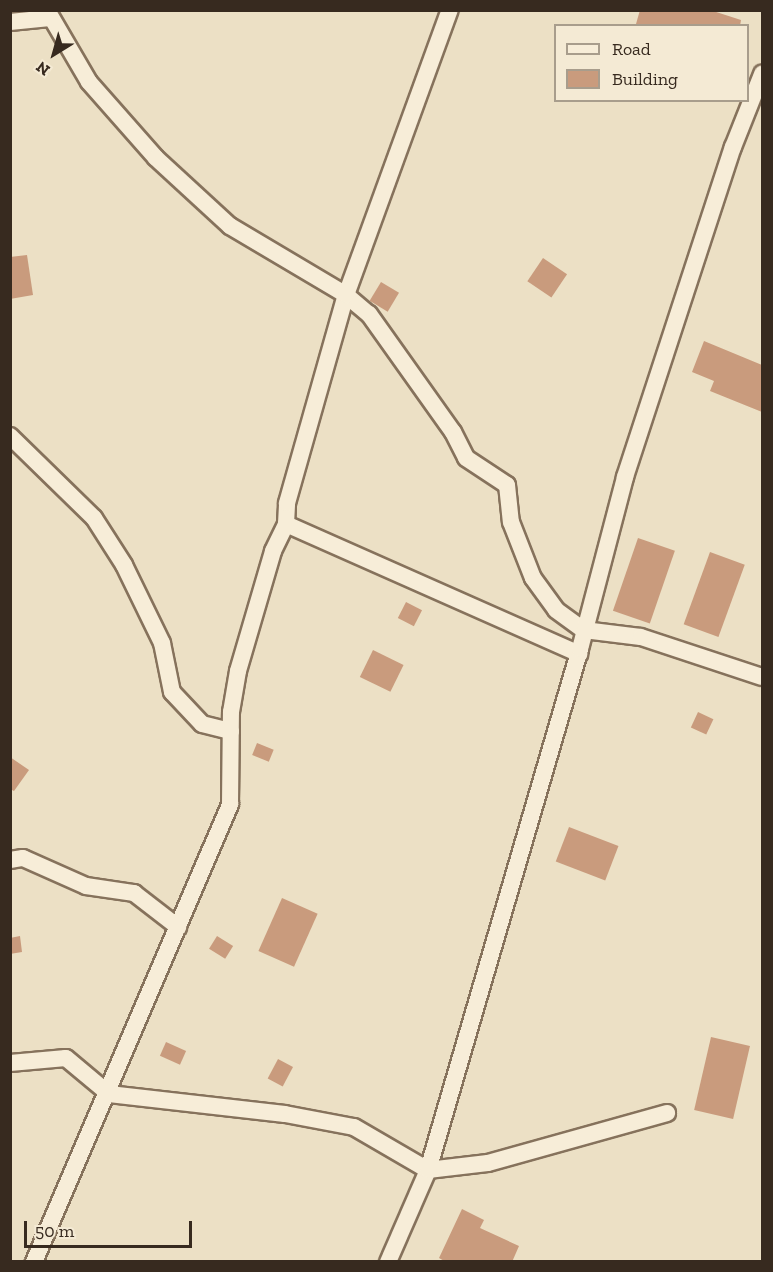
<!DOCTYPE html>
<style>
body{margin:0}
#map{position:relative;width:773px;height:1272px;overflow:hidden;background:#ece0c5;font-family:"Zilla Slab",serif}
div>[style]{position:absolute}
[style*='--x']{left:calc(var(--x)*1px);top:calc(var(--y)*1px);width:calc(var(--w)*1px);rotate:calc(var(--a)*1deg)}
.building>*{inset:0;background:#c99b7d;transform-origin:0 0}
.roads{filter:drop-shadow(2px 0 #86725c) drop-shadow(-2px 0 #86725c) drop-shadow(0 2px #86725c) drop-shadow(0 -2px #86725c)}
.street>*{height:16px;margin:-8px;padding:0 8px;transform-origin:8px;border-radius:8px;background:#f7edd8}
span{translate:-50% -50%;white-space:nowrap;text-align:center;line-height:1.15;-webkit-text-stroke:4.5px #f4ead4;paint-order:stroke}
.frame{position:absolute;inset:0;border:12px solid #372a1f;pointer-events:none}
.legend{position:absolute;left:554px;top:24px;width:195px;height:78px;box-sizing:border-box;background:#f4ead4;border:2px solid #a89d8c;margin:0;padding:8px 10px;list-style:none;font-size:18px;color:#372a1f}
.legend li{display:flex;align-items:center;gap:12px;height:30px}
.legend b{width:30px;border:2px solid #a89d8c}
.north{position:absolute;left:24px;top:24px;width:60px;height:60px;-webkit-text-stroke:4px #f4ead4;paint-order:stroke;rotate:217deg;font-size:16px;font-weight:700;line-height:24px;text-align:center;color:#372a1f}
.north::after{content:'';display:block;margin:auto;width:21px;height:27px;background:#372a1f;clip-path:polygon(50% 0,100% 100%,50% 72%,0 100%)}
.scale{position:absolute;left:24px;top:1221px;width:168px;height:27px;box-sizing:border-box;border:3px solid #372a1f;border-top:0;padding-left:8px;font-size:18px;line-height:21px;white-space:nowrap;color:#372a1f;-webkit-text-stroke:4px #f4ead4;paint-order:stroke}
</style>
<div id="map">
<div class="building">
<i style="clip-path:polygon(640px 10px,710px 10px,741px 20px,740px 26px,639px 26px,636px 24px)"></i>
<i style="clip-path:polygon(27px 255px,33px 295px,10px 299px,10px 257px)"></i>
<i style="left:543px;top:258px;width:29px;height:28px;rotate:34deg"></i>
<i style="left:381px;top:282px;width:21px;height:22px;rotate:31deg"></i>
<i style="clip-path:polygon(704px 341px,762px 365px,762px 412px,710px 391px,714px 381px,692px 372px)"></i>
<i style="left:638px;top:538px;width:39px;height:77px;rotate:19deg"></i>
<i style="left:710px;top:552px;width:37px;height:77px;rotate:20deg"></i>
<i style="left:406px;top:602px;width:18px;height:18px;rotate:27deg"></i>
<i style="left:373px;top:650px;width:34px;height:30px;rotate:26deg"></i>
<i style="left:698px;top:712px;width:17px;height:17px;rotate:25deg"></i>
<i style="left:257px;top:743px;width:18px;height:13px;rotate:22deg"></i>
<i style="clip-path:polygon(10px 757px,29px 770px,14px 791px,10px 789px)"></i>
<i style="left:569px;top:827px;width:53px;height:37px;rotate:21deg"></i>
<i style="left:282px;top:898px;width:39px;height:58px;rotate:24deg"></i>
<i style="clip-path:polygon(20px 936px,22px 952px,10px 954px,10px 938px)"></i>
<i style="left:217px;top:936px;width:19px;height:15px;rotate:32deg"></i>
<i style="left:711px;top:1037px;width:40px;height:75px;rotate:13deg"></i>
<i style="left:166px;top:1042px;width:22px;height:15px;rotate:24deg"></i>
<i style="left:278px;top:1059px;width:17px;height:22px;rotate:28deg"></i>
<i style="clip-path:polygon(462px 1209px,484px 1220px,480px 1228px,519px 1246px,512px 1262px,446px 1262px,439px 1258px)"></i>
</div>
<div class="roads">
<div class="street">
<i style="--x:47;--y:10;--w:83;--a:59.7"></i>
<i style="--x:89;--y:82;--w:101;--a:48.6"></i>
<i style="--x:156;--y:158;--w:100;--a:42.6"></i>
<i style="--x:230;--y:226;--w:135;--a:30.7"></i>
<i style="--x:346;--y:295;--w:30;--a:40"></i>
<i style="--x:369;--y:314;--w:145;--a:54.6"></i>
<i style="--x:453;--y:432;--w:29;--a:63"></i>
<i style="--x:466;--y:458;--w:49;--a:33.4"></i>
<i style="--x:507;--y:485;--w:37;--a:84"></i>
<i style="--x:511;--y:522;--w:60;--a:68.6"></i>
<i style="--x:533;--y:578;--w:39;--a:54"></i>
<i style="--x:556;--y:610;--w:34;--a:36"></i>
<i style="--x:584;--y:630;--w:57;--a:7"></i>
<i style="--x:641;--y:637;--w:127;--a:18.3"></i>
<i style="--x:10;--y:22;--w:40;--a:-5.7"></i>
<i style="--x:10;--y:436;--w:117;--a:44.3"></i>
<i style="--x:94;--y:518;--w:56;--a:57.4"></i>
<i style="--x:124;--y:565;--w:87;--a:64"></i>
<i style="--x:162;--y:643;--w:50;--a:78.5"></i>
<i style="--x:172;--y:692;--w:44;--a:46.8"></i>
<i style="--x:202;--y:724;--w:30;--a:14"></i>
<i style="--x:286;--y:524;--w:321;--a:23.9"></i>
<i style="--x:10;--y:860;--w:13;--a:-9"></i>
<i style="--x:23;--y:858;--w:69;--a:24"></i>
<i style="--x:86;--y:886;--w:49;--a:8.3"></i>
<i style="--x:134;--y:893;--w:56;--a:37.7"></i>
<i style="--x:10;--y:1063;--w:56;--a:-5.1"></i>
<i style="--x:66;--y:1058;--w:56;--a:39.9"></i>
<i style="--x:109;--y:1094;--w:177;--a:6.5"></i>
<i style="--x:285;--y:1114;--w:70;--a:10.7"></i>
<i style="--x:354;--y:1127;--w:86;--a:30.2"></i>
<i style="--x:428;--y:1170;--w:60;--a:-6.7"></i>
<i style="--x:488;--y:1163;--w:186;--a:-15.6"></i>
<i style="--x:34;--y:1262;--w:498;--a:-66.8"></i>
<i style="--x:230;--y:804;--w:92;--a:-89.4"></i>
<i style="--x:231;--y:712;--w:42;--a:-80.3"></i>
<i style="--x:238;--y:671;--w:125;--a:-73.7"></i>
<i style="--x:273;--y:551;--w:30;--a:-64"></i>
<i style="--x:286;--y:524;--w:21;--a:-87"></i>
<i style="--x:287;--y:503;--w:216;--a:-74.2"></i>
<i style="--x:346;--y:295;--w:303;--a:-70"></i>
<i style="--x:388;--y:1262;--w:100;--a:-66.5"></i>
<i style="--x:428;--y:1170;--w:543;--a:-73.74"></i>
<i style="--x:580;--y:649;--w:178;--a:-75.3"></i>
<i style="--x:625;--y:477;--w:347;--a:-71.9"></i>
<i style="--x:733;--y:147;--w:79;--a:-68.3"></i>
</div>
</div>
<div class="frame"></div>
<ul class="legend">
<li><b style="height:8px;background:#f7edd8"></b>Road</li>
<li><b style="height:16px;background:#c99b7d"></b>Building</li>
</ul>
<div class="north">N</div>
<div class="scale">50 m</div>
</div>
